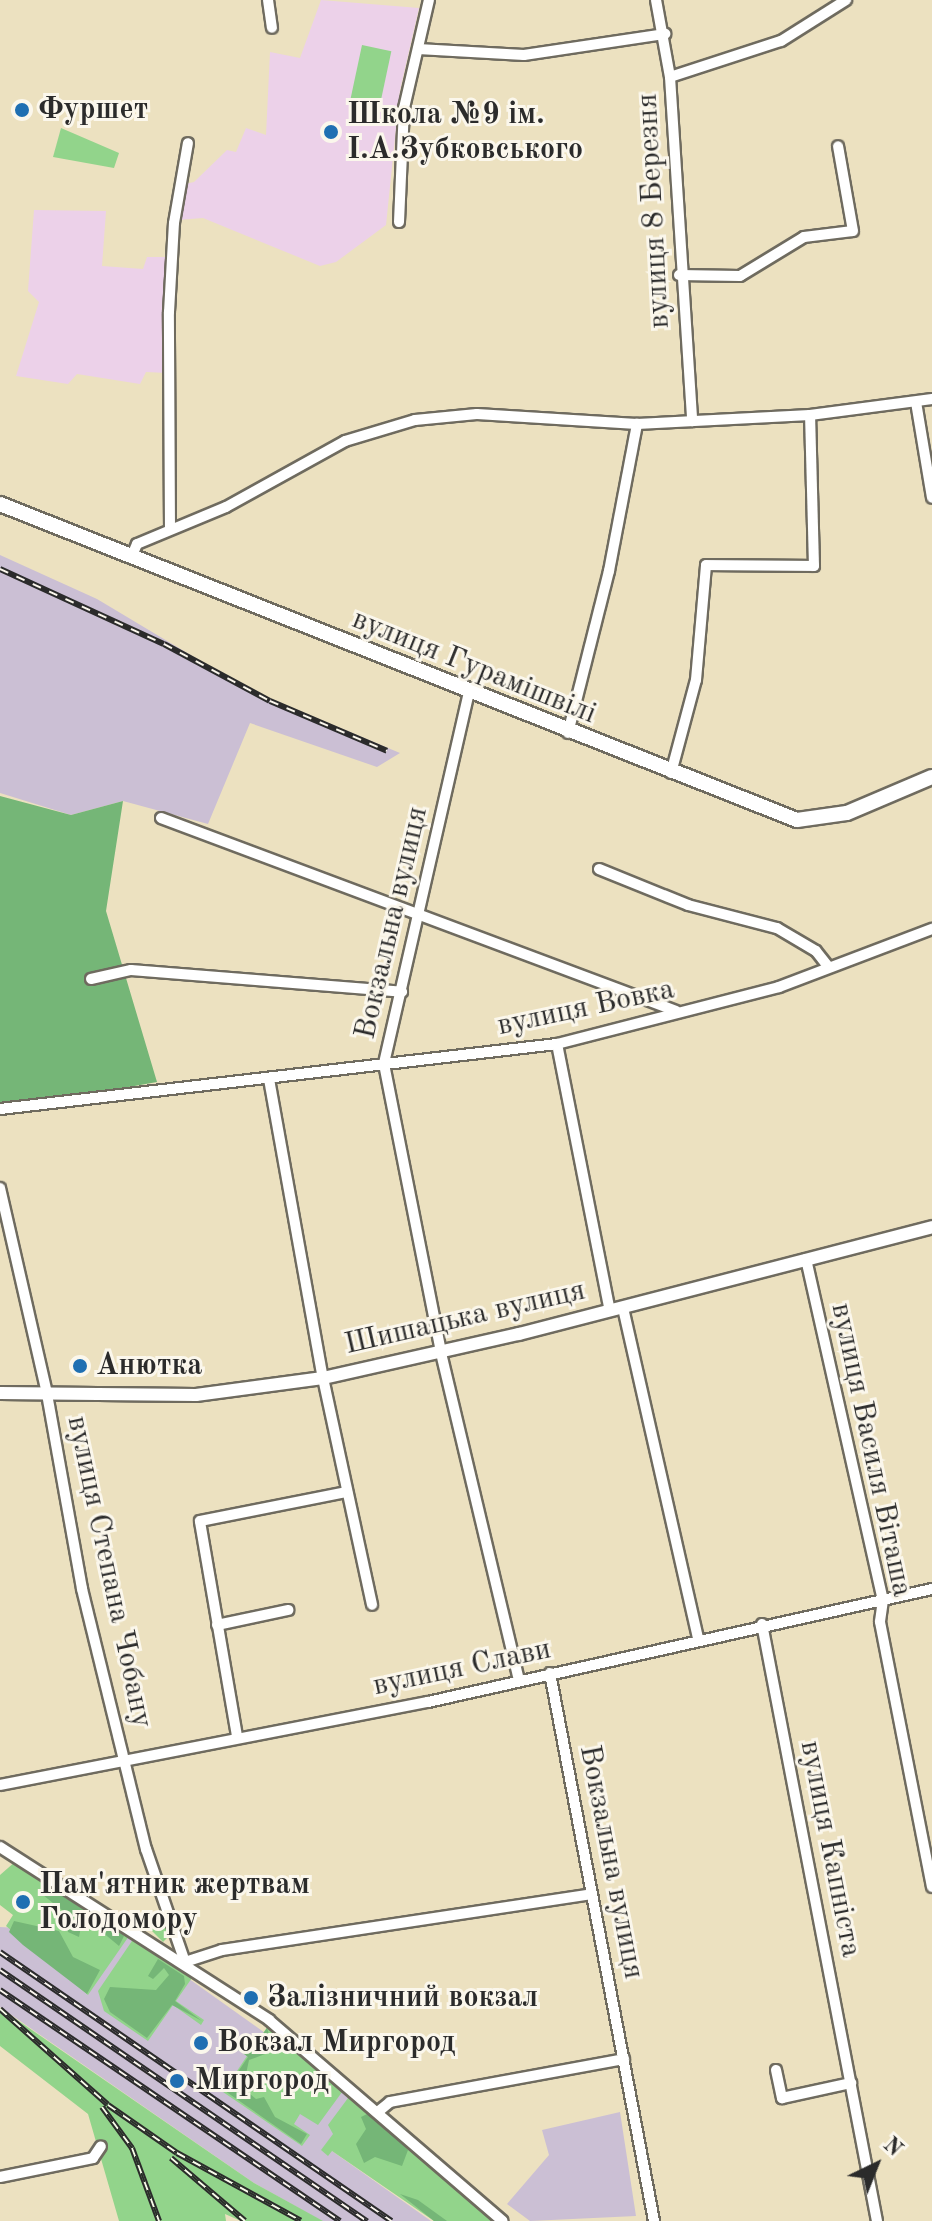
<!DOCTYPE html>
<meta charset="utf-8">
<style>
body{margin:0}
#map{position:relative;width:932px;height:2221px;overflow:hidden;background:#ece1c0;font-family:"Old Standard TT",serif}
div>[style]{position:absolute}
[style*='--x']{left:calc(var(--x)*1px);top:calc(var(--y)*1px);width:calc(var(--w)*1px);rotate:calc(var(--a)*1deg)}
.built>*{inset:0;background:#ecd1e9}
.industrial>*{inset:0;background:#cbbfd4}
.green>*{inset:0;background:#92d48b;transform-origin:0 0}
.forest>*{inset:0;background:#75b677}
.roads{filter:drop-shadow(2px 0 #6f6b5f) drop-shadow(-2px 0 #6f6b5f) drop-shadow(0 2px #6f6b5f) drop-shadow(0 -2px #6f6b5f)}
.minor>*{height:10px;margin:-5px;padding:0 5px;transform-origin:5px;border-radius:5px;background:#fff}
.tertiary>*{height:12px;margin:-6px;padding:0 6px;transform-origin:6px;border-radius:6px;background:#fff}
.secondary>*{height:14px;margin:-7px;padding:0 7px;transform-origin:7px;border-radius:7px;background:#fff}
.rail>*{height:6px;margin-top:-3px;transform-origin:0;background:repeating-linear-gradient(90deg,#fbf7ec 0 9px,#2b2b2b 0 18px);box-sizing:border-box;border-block:2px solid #2b2b2b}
.dots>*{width:22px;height:22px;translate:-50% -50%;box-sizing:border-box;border:4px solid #fbf7ec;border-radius:50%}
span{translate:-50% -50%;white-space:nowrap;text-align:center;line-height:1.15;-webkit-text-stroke:6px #fbf7ec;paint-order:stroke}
.poi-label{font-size:30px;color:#2b2b2b;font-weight:700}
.left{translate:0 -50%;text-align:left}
.street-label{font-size:30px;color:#2b2b2b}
.north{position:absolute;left:836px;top:2125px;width:80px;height:80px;-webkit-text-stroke:6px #fbf7ec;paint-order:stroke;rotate:43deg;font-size:22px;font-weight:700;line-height:32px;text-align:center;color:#2b2b2b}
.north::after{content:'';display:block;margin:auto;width:28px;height:36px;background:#2b2b2b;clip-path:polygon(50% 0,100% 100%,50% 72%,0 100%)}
</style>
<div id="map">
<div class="built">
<i style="clip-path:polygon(321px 0,419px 8px,400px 90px,386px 225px,336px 262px,320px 266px,203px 218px,178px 220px,185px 184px,194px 182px,227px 150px,236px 152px,246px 128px,266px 135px,270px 52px,300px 58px)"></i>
<i style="clip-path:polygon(34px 210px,106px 211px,102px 266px,143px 269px,147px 257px,170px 257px,167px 373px,146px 372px,140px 384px,77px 374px,68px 384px,16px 376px,39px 302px,28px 291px)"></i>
</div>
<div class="industrial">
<i style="clip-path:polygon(0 555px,97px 599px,249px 690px,400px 753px,377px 767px,250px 723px,208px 824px,123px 801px,71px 815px,0 793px)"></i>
<i style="clip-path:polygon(0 1927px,126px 1934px,362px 2102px,332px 2151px,431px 2221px,322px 2221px,254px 2183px,0 2007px)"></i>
<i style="clip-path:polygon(620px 2112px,636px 2216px,530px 2221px,507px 2204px,549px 2155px,542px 2130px)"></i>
</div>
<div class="green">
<i style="left:362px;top:45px;width:30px;height:57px;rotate:12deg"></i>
<i style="clip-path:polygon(61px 128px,119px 153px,114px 168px,53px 157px)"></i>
<i style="clip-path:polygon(16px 1861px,129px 1936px,88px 1995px,6px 1926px,13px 1915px,0 1905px,0 1875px)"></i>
<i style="clip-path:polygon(160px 1912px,169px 1936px,163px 1942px,148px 1927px)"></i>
<i style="clip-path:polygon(134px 1938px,194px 1975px,176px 2001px,204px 2020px,201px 2025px,173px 2005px,148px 2041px,104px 2011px,98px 1991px)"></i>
<i style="clip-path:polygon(0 2008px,254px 2183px,323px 2221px,241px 2221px,225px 2214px,226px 2221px,119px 2221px,88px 2114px,0 2046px)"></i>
<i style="clip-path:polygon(268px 2026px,345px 2088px,318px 2125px,300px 2114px,294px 2124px,310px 2135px,302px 2146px,223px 2092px,247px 2056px,219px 2037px,221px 2033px,250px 2052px)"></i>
<i style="clip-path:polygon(351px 2094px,355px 2096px,494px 2221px,434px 2221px,332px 2151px,328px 2156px,321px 2150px,333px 2134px,328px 2125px)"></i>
</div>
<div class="forest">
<i style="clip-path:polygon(0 796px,71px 815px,123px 801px,106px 911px,157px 1082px,0 1110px)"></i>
<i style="clip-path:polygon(46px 1886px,119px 1931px,124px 1936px,119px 1946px,83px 1916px,79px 1937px,68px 1932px,63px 1911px,43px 1895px)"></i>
<i style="clip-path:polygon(14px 1921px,59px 1931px,73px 1957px,100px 1970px,87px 1994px,23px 1945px,9px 1932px)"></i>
<i style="clip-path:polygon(158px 1959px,184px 1976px,185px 1984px,175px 2001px,202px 2021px,172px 2005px,147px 2038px,110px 2012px,104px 1999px,110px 1987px,156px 1990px,169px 1975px,164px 1968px,153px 1979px,148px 1976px)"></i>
<i style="clip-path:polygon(267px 2028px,271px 2041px,265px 2054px,249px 2060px,243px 2088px,256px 2099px,264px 2097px,275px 2117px,307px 2134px,301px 2144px,225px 2091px,248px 2057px,224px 2038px,250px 2053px)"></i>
<i style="clip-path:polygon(369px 2113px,408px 2150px,402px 2166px,375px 2157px,364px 2163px,356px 2144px,366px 2129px,361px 2117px)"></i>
<i style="clip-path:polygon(400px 2194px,418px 2200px,447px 2221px,434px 2221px)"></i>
</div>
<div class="roads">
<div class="minor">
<i style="--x:268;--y:0;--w:28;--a:82"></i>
<i style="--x:656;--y:0;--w:78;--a:79.7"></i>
<i style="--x:670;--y:77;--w:345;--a:86.3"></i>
<i style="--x:418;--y:49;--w:106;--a:3.2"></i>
<i style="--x:524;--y:55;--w:143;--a:-8.5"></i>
<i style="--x:670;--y:77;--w:117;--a:-18"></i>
<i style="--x:781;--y:41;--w:77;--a:-32.2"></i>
<i style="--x:399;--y:222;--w:114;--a:-87.5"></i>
<i style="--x:404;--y:108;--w:111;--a:-77"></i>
<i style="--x:679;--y:275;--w:61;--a:0.9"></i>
<i style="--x:740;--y:276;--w:75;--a:-31.4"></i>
<i style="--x:804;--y:237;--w:49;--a:-7"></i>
<i style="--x:853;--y:231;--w:86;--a:-100"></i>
<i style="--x:916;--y:402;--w:97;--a:80.5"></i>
<i style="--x:170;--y:529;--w:217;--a:-90.3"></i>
<i style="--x:169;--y:312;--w:89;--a:-86.8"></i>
<i style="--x:174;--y:223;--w:81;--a:-80.1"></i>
<i style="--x:131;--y:558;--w:15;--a:-67"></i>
<i style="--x:137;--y:544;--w:96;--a:-22.6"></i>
<i style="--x:226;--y:507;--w:136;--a:-29"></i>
<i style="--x:345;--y:441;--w:73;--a:-16.7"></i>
<i style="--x:415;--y:420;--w:62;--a:-5.5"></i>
<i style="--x:477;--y:414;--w:160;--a:3.6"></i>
<i style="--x:637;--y:424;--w:173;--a:-3"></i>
<i style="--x:810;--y:415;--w:123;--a:-7.5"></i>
<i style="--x:469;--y:692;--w:382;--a:102.9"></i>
<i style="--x:384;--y:1064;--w:295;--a:78.8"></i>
<i style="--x:441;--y:1353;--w:337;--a:76.6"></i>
<i style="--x:568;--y:733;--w:167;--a:-75.8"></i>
<i style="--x:609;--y:571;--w:150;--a:-79.2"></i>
<i style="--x:671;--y:773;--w:96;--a:-75"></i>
<i style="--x:696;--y:680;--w:115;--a:-85"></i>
<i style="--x:706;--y:565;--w:108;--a:0.5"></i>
<i style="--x:814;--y:566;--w:151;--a:-91.5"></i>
<i style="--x:161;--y:818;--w:550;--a:20.54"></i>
<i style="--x:599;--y:869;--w:96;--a:22"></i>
<i style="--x:688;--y:905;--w:92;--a:14.5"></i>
<i style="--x:777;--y:928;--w:45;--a:30.5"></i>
<i style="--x:816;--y:951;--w:18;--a:52"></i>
<i style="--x:91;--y:979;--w:41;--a:-12.7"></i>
<i style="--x:131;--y:970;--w:272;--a:4.6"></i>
<i style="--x:557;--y:1044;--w:272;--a:78.8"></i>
<i style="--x:269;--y:1079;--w:304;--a:79.8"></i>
<i style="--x:323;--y:1378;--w:232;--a:77.8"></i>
<i style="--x:0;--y:1109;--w:561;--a:-6.66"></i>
<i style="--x:557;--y:1044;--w:229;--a:-14.4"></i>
<i style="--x:779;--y:987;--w:164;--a:-20.8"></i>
<i style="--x:0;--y:1188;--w:211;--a:77.1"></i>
<i style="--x:47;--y:1394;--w:198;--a:79.8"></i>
<i style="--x:82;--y:1589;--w:268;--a:76.2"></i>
<i style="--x:146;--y:1849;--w:120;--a:71"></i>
<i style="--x:185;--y:1962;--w:39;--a:-18"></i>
<i style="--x:222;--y:1950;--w:374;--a:-8.6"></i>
<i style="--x:806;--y:1259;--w:350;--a:77.3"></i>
<i style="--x:883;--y:1600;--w:22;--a:98"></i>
<i style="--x:880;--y:1622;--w:270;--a:78.9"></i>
<i style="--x:623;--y:1308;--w:338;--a:77.2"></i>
<i style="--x:762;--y:1624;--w:608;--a:79.1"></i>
<i style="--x:217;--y:1625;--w:73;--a:-11.9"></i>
<i style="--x:550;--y:1673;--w:558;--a:79.25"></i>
<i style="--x:237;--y:1736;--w:218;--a:-99.8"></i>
<i style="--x:200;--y:1521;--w:150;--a:-11.2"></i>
<i style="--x:0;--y:1785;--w:436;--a:-11"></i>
<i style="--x:428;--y:1702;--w:517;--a:-12.64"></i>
<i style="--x:0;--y:1847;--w:320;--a:32.7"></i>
<i style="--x:269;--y:2020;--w:308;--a:40.7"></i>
<i style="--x:776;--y:2070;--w:29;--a:78"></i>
<i style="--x:782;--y:2098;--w:71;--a:-12.3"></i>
<i style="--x:379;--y:2111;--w:14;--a:-39"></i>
<i style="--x:390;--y:2102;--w:238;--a:-10.4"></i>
<i style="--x:0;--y:2177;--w:95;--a:-11.5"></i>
<i style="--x:93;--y:2158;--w:14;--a:-56"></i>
</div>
<div class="tertiary">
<i style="--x:0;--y:1393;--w:196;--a:0.6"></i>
<i style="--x:196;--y:1395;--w:128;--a:-7.6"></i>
<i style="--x:323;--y:1378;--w:201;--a:-12.7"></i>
<i style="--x:519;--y:1334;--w:427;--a:-14.5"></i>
</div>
<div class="secondary">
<i style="--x:0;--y:504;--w:857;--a:21.63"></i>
<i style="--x:797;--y:820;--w:50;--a:-8"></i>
<i style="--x:847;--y:813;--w:92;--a:-23"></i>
</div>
</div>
<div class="rail">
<i style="--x:0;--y:569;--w:180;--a:24.6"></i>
<i style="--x:164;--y:644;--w:120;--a:28.3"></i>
<i style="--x:270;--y:701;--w:127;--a:23.1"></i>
<i style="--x:0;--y:1952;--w:475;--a:34.5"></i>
<i style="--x:0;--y:1970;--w:445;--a:34.4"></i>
<i style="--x:0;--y:1990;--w:411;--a:34.2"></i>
<i style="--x:0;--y:2009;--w:144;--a:41.6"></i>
<i style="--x:108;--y:2105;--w:84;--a:34.8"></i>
<i style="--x:177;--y:2153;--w:141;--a:28.7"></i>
<i style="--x:102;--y:2107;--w:51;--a:53.8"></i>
<i style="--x:132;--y:2148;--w:78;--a:69.7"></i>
<i style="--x:171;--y:2158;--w:97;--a:40.4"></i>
</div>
<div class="dots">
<i style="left:22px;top:110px;background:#1f6fb2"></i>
<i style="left:331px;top:132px;background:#1f6fb2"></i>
<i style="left:80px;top:1366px;background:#1f6fb2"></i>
<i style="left:23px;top:1902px;background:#1f6fb2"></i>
<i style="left:251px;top:1998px;background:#1f6fb2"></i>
<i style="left:201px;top:2043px;background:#1f6fb2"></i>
<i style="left:177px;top:2081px;background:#1f6fb2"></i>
</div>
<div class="poi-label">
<span class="left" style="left:38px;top:110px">Фуршет</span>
<span class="left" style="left:347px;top:132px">Школа №9 ім.<br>І.А.Зубковського</span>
<span class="left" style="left:96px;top:1366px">Анютка</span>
<span class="left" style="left:39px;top:1902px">Пам'ятник жертвам<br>Голодомору</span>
<span class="left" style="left:267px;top:1998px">Залізничний вокзал</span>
<span class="left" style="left:217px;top:2043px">Вокзал Миргород</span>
<span class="left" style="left:195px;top:2081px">Миргород</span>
</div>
<div class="street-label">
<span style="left:654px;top:211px;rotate:-93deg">вулиця 8 Березня</span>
<span style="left:474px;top:667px;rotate:22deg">вулиця Гурамішвілі</span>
<span style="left:392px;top:923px;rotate:-77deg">Вокзальна вулиця</span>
<span style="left:586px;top:1008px;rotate:-12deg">вулиця Вовка</span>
<span style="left:465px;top:1318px;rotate:-13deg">Шишацька вулиця</span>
<span style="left:871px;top:1450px;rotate:78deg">вулиця Василя Віташа</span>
<span style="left:109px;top:1572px;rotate:78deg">вулиця Степана Чобану</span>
<span style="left:462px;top:1668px;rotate:-12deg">вулиця Слави</span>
<span style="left:830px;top:1849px;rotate:79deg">вулиця Капніста</span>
<span style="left:611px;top:1862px;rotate:79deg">Вокзальна вулиця</span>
</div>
<div class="north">N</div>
</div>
